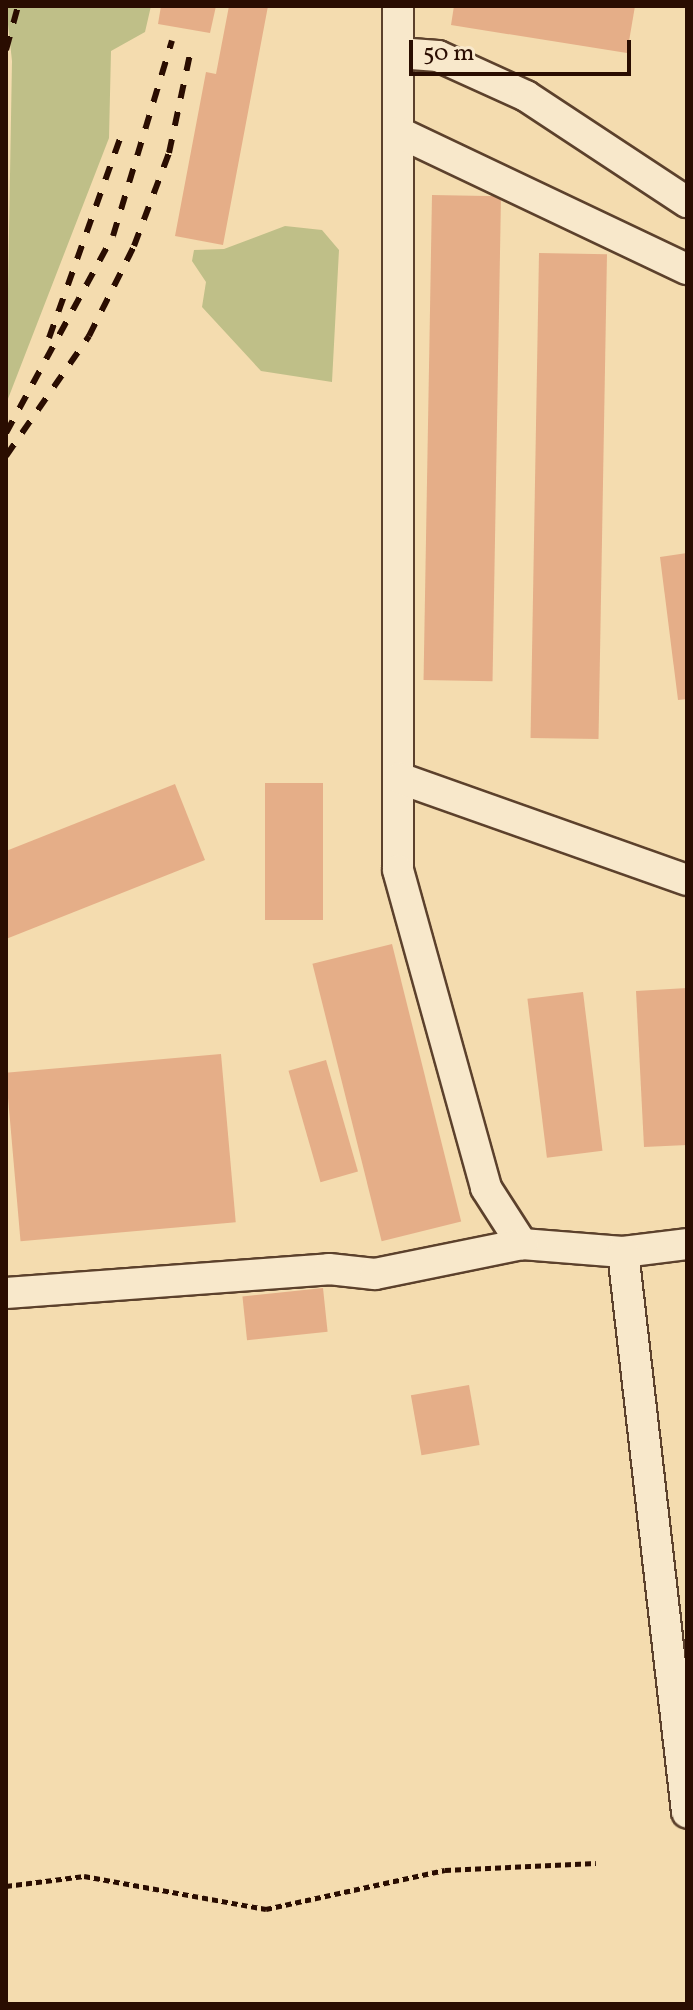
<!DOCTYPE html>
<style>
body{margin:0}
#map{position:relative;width:693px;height:2010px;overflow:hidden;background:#f4dcaf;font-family:Vollkorn,serif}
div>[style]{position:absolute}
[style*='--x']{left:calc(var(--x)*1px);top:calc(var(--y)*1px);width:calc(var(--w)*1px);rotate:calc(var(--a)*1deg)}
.green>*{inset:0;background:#bfbf88}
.building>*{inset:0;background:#e5ae88;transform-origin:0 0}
.path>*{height:5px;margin-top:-2.5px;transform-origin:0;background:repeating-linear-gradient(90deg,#2a0d01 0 6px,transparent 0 10px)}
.roads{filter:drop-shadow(2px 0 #5c412c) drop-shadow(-2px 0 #5c412c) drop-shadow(0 2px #5c412c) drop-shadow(0 -2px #5c412c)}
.minor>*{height:30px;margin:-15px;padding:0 15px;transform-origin:15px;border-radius:15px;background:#f8e8cb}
.rail>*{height:6px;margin-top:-3px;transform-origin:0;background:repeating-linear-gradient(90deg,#2a0d01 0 14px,transparent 0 28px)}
span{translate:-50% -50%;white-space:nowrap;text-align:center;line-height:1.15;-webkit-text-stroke:6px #f8e8cb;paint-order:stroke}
.frame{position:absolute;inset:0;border:8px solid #2a0d01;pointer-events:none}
.scale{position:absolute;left:409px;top:40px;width:222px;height:36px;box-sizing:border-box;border:4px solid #2a0d01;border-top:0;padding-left:10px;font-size:24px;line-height:28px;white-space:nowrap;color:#2a0d01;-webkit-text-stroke:6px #f8e8cb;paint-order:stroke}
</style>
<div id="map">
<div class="green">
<i style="clip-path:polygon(6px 6px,151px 6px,145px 32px,111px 51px,109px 138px,6px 404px,12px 61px)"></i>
<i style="clip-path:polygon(285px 226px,322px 230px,339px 250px,332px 382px,261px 371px,202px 307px,206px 282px,192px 261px,194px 250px,224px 249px)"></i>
</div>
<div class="building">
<i style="clip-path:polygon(161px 6px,216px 6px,210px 33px,158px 24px)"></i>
<i style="clip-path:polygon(229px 6px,268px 6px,223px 245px,175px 236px,206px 72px,216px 74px)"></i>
<i style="clip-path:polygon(454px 6px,635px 6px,627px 53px,451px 25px)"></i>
<i style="left:432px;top:195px;width:69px;height:485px;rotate:1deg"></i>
<i style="left:539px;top:253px;width:68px;height:485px;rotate:1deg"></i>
<i style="clip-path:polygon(687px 553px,687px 699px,678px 700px,660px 557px)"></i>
<i style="left:265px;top:783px;width:58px;height:137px"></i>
<i style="clip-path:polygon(175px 784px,205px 860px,6px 939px,6px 851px)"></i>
<i style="left:392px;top:944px;width:286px;height:82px;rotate:76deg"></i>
<i style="clip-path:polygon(687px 988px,687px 1145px,644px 1147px,636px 991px)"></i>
<i style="left:583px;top:992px;width:160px;height:56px;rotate:83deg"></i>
<i style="left:221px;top:1054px;width:169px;height:216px;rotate:85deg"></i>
<i style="left:326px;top:1060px;width:116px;height:39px;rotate:74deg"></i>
<i style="left:323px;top:1288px;width:44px;height:81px;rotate:84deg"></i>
<i style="left:469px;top:1385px;width:61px;height:59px;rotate:80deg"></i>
</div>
<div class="path">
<i style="--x:6;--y:1886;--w:79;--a:-7.3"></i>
<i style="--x:84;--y:1876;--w:185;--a:10.3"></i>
<i style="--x:266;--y:1909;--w:183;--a:-12.3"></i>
<i style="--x:445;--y:1870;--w:151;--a:-2.7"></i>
</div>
<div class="roads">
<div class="minor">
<i style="--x:398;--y:6;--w:864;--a:90"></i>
<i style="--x:398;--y:870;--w:330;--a:74.5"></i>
<i style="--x:486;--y:1188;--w:67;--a:57.3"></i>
<i style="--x:522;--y:1244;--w:101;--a:4.5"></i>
<i style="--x:623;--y:1252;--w:64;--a:-7.1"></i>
<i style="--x:398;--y:53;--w:40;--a:4.3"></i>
<i style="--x:438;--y:56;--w:97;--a:24.4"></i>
<i style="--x:526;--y:96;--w:193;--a:33.4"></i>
<i style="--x:398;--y:132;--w:320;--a:25.4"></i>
<i style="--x:399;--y:778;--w:306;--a:19.5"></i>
<i style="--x:623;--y:1252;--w:564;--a:83.48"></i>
<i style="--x:6;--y:1293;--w:324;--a:-4.2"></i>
<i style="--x:329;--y:1269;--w:46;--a:6.2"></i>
<i style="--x:375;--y:1274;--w:150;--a:-11.5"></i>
</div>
</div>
<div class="rail">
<i style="--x:6;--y:50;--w:46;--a:-74.7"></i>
<i style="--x:49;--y:338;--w:211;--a:-70.4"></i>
<i style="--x:6;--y:433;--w:224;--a:-61.5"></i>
<i style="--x:113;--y:236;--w:204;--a:-73.2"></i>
<i style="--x:6;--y:456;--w:146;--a:-55.3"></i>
<i style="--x:89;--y:336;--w:101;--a:-63.4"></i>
<i style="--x:134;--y:246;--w:99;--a:-69.4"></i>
<i style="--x:169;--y:153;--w:110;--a:-78"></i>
</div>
<div class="frame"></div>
<div class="scale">50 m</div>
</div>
